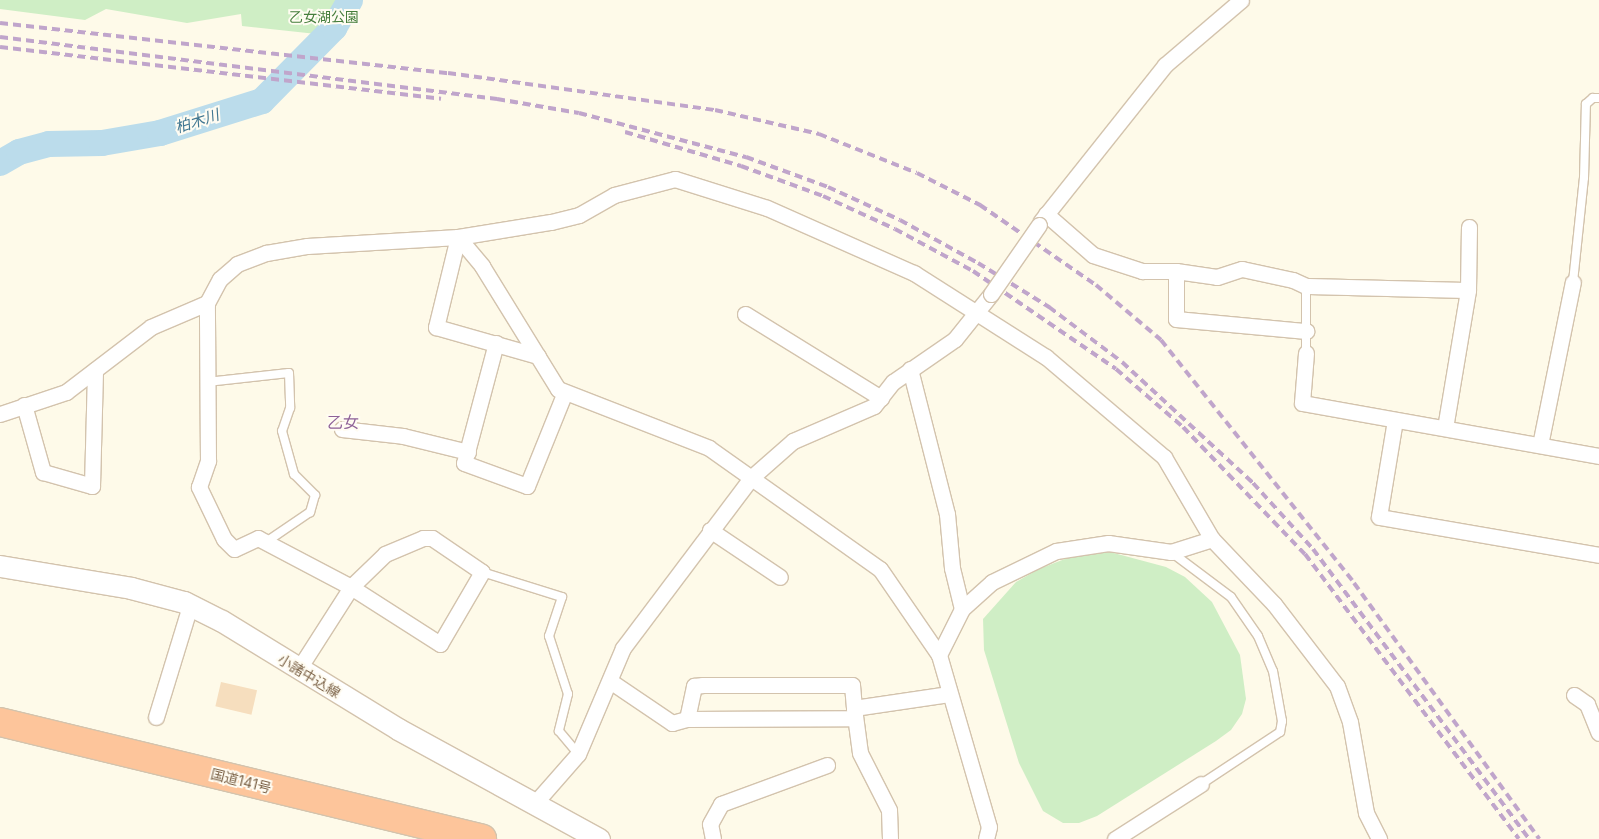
<!DOCTYPE html>
<meta charset="utf-8">
<style>
body{margin:0}
#map{position:relative;width:1599px;height:839px;overflow:hidden;background:#fefae9;font-family:Inter,"Noto Sans JP",sans-serif}
div>[style]{position:absolute}
[style*='--x']{left:calc(var(--x)*1px);top:calc(var(--y)*1px);width:calc(var(--w)*1px);rotate:calc(var(--a)*1deg)}
.green>*{inset:0;background:#cfeec5}
.river>*{height:26px;margin:-13px;padding:0 13px;transform-origin:13px;border-radius:13px;background:#bbdceb}
.building>*{inset:0;background:#f6debe;transform-origin:0 0}
.roads{filter:drop-shadow(1px 0 #d3c3ad) drop-shadow(-1px 0 #d3c3ad) drop-shadow(0 1px #d3c3ad) drop-shadow(0 -1px #d3c3ad)}
.lane>*{height:8px;margin:-4px;padding:0 4px;transform-origin:4px;border-radius:4px;background:#fff}
.street>*{height:15px;margin:-7.5px;padding:0 7.5px;transform-origin:7.5px;border-radius:7.5px;background:#fff}
.secondary>*{height:21px;margin:-10.5px;padding:0 10.5px;transform-origin:10.5px;border-radius:10.5px;background:#fff}
.highway>*{height:28px;margin:-14px;padding:0 14px;transform-origin:14px;border-radius:14px;background:#fdc59b}
.rail>*{height:4px;margin-top:-2px;transform-origin:0;background:repeating-linear-gradient(90deg,#c0a5cb 0 8px,transparent 0 13px)}
.bridges{filter:drop-shadow(1px 0 #d3c3ad) drop-shadow(-1px 0 #d3c3ad) drop-shadow(0 1px #d3c3ad) drop-shadow(0 -1px #d3c3ad)}
.street-bridge>*{height:15px;margin:-7.5px;padding:0 7.5px;transform-origin:7.5px;border-radius:7.5px;background:#fff}
span{translate:-50% -50%;white-space:nowrap;text-align:center;line-height:1.15;-webkit-text-stroke:4px #fffcf2;paint-order:stroke}
.park-label{font-size:14px;color:#457d3c}
.street-label{font-size:14px;color:#7d6449}
.water-label{font-size:15px;color:#407691;font-style:italic}
.quarter-label{font-size:16px;color:#8e6198}
</style>
<div id="map">
<div class="green">
<i style="clip-path:polygon(0 0,355px 0,335px 36px,242px 26px,241px 14px,187px 23px,106px 9px,85px 20px,0 9px)"></i>
<i style="clip-path:polygon(1110px 552px,1166px 567px,1185px 577px,1212px 602px,1240px 655px,1246px 699px,1242px 714px,1231px 730px,1216px 741px,1097px 816px,1079px 823px,1063px 823px,1043px 811px,1019px 763px,984px 650px,983px 619px,1016px 582px,1039px 569px,1070px 557px)"></i>
</div>
<div class="river">
<i style="--x:0;--y:163;--w:22;--a:-30"></i>
<i style="--x:19;--y:152;--w:31;--a:-15"></i>
<i style="--x:49;--y:144;--w:53;--a:-1.1"></i>
<i style="--x:102;--y:143;--w:59;--a:-9.8"></i>
<i style="--x:160;--y:133;--w:107;--a:-17.4"></i>
<i style="--x:262;--y:101;--w:103;--a:-45.4"></i>
<i style="--x:334;--y:28;--w:32;--a:-60"></i>
</div>
<div class="building">
<i style="left:221px;top:682px;width:37px;height:25px;rotate:13deg"></i>
</div>
<div class="roads">
<div class="lane">
<i style="--x:1573;--y:282;--w:105;--a:-84"></i>
<i style="--x:1584;--y:178;--w:74;--a:-88.5"></i>
<i style="--x:1586;--y:104;--w:9;--a:-41"></i>
<i style="--x:1593;--y:98;--w:6;--a:0"></i>
<i style="--x:1306;--y:353;--w:67;--a:-90"></i>
<i style="--x:207;--y:382;--w:82;--a:-6.3"></i>
<i style="--x:289;--y:373;--w:35;--a:88"></i>
<i style="--x:290;--y:408;--w:24;--a:109"></i>
<i style="--x:282;--y:431;--w:45;--a:74.4"></i>
<i style="--x:294;--y:474;--w:30;--a:45"></i>
<i style="--x:315;--y:495;--w:18;--a:106"></i>
<i style="--x:310;--y:512;--w:53;--a:145.7"></i>
<i style="--x:1171;--y:552;--w:75;--a:36.9"></i>
<i style="--x:1231;--y:597;--w:47;--a:55.3"></i>
<i style="--x:1258;--y:636;--w:38;--a:67"></i>
<i style="--x:1273;--y:671;--w:51;--a:79.8"></i>
<i style="--x:1282;--y:721;--w:11;--a:100"></i>
<i style="--x:1280;--y:732;--w:95;--a:146.6"></i>
<i style="--x:482;--y:572;--w:84;--a:17.4"></i>
<i style="--x:562;--y:597;--w:41;--a:108.4"></i>
<i style="--x:549;--y:636;--w:61;--a:71.9"></i>
<i style="--x:568;--y:694;--w:38;--a:104"></i>
<i style="--x:559;--y:731;--w:30;--a:50"></i>
</div>
<div class="street">
<i style="--x:1046;--y:214;--w:62;--a:41.1"></i>
<i style="--x:1093;--y:255;--w:52;--a:18.1"></i>
<i style="--x:1142;--y:271;--w:34;--a:0"></i>
<i style="--x:1176;--y:271;--w:41;--a:8.3"></i>
<i style="--x:1217;--y:277;--w:26;--a:-18"></i>
<i style="--x:1242;--y:269;--w:52;--a:12.2"></i>
<i style="--x:1293;--y:280;--w:14;--a:25"></i>
<i style="--x:1306;--y:286;--w:162;--a:1.4"></i>
<i style="--x:1041;--y:221;--w:199;--a:-51.5"></i>
<i style="--x:1165;--y:65;--w:100;--a:-40.5"></i>
<i style="--x:458;--y:237;--w:38;--a:50"></i>
<i style="--x:482;--y:266;--w:145;--a:58.3"></i>
<i style="--x:558;--y:389;--w:162;--a:21.3"></i>
<i style="--x:709;--y:448;--w:209;--a:35.3"></i>
<i style="--x:880;--y:569;--w:104;--a:55.5"></i>
<i style="--x:939;--y:655;--w:179;--a:73.8"></i>
<i style="--x:989;--y:827;--w:12;--a:104"></i>
<i style="--x:458;--y:237;--w:93;--a:103.7"></i>
<i style="--x:436;--y:327;--w:106;--a:15.9"></i>
<i style="--x:1176;--y:271;--w:48;--a:90"></i>
<i style="--x:1176;--y:319;--w:131;--a:5.3"></i>
<i style="--x:745;--y:314;--w:160;--a:31.7"></i>
<i style="--x:496;--y:343;--w:124;--a:104.9"></i>
<i style="--x:464;--y:463;--w:67;--a:20.1"></i>
<i style="--x:527;--y:486;--w:101;--a:-68"></i>
<i style="--x:1306;--y:353;--w:50;--a:94.6"></i>
<i style="--x:1302;--y:403;--w:302;--a:10.1"></i>
<i style="--x:910;--y:369;--w:150;--a:75.7"></i>
<i style="--x:947;--y:514;--w:54;--a:84.7"></i>
<i style="--x:952;--y:568;--w:42;--a:76.3"></i>
<i style="--x:24;--y:405;--w:70;--a:74.2"></i>
<i style="--x:43;--y:472;--w:51;--a:15.9"></i>
<i style="--x:92;--y:486;--w:116;--a:-88.5"></i>
<i style="--x:0;--y:414;--w:70;--a:-18.4"></i>
<i style="--x:66;--y:392;--w:107;--a:-37.4"></i>
<i style="--x:151;--y:327;--w:61;--a:-23.2"></i>
<i style="--x:1395;--y:420;--w:98;--a:99.4"></i>
<i style="--x:1379;--y:517;--w:223;--a:9.8"></i>
<i style="--x:1445;--y:428;--w:140;--a:-80.5"></i>
<i style="--x:1468;--y:290;--w:63;--a:-89.1"></i>
<i style="--x:342;--y:429;--w:61;--a:6.5"></i>
<i style="--x:403;--y:436;--w:67;--a:13.8"></i>
<i style="--x:1540;--y:445;--w:166;--a:-78.6"></i>
<i style="--x:710;--y:530;--w:84;--a:33.9"></i>
<i style="--x:939;--y:655;--w:51;--a:-63.4"></i>
<i style="--x:962;--y:609;--w:40;--a:-42"></i>
<i style="--x:992;--y:582;--w:71;--a:-25.8"></i>
<i style="--x:1056;--y:551;--w:53;--a:-8.7"></i>
<i style="--x:1108;--y:543;--w:64;--a:8.1"></i>
<i style="--x:1171;--y:552;--w:43;--a:-17.6"></i>
<i style="--x:298;--y:670;--w:98;--a:-57.4"></i>
<i style="--x:351;--y:587;--w:47;--a:-44.1"></i>
<i style="--x:385;--y:554;--w:41;--a:-22.8"></i>
<i style="--x:423;--y:538;--w:9;--a:0"></i>
<i style="--x:432;--y:538;--w:60;--a:34.2"></i>
<i style="--x:482;--y:572;--w:83;--a:120.3"></i>
<i style="--x:440;--y:644;--w:106;--a:-147.4"></i>
<i style="--x:351;--y:587;--w:105;--a:-152.2"></i>
<i style="--x:258;--y:538;--w:26;--a:155"></i>
<i style="--x:234;--y:549;--w:14;--a:-135"></i>
<i style="--x:224;--y:539;--w:58;--a:-115.7"></i>
<i style="--x:199;--y:487;--w:28;--a:-71"></i>
<i style="--x:208;--y:461;--w:158;--a:-90.4"></i>
<i style="--x:207;--y:303;--w:27;--a:-62"></i>
<i style="--x:220;--y:279;--w:23;--a:-41"></i>
<i style="--x:237;--y:264;--w:31;--a:-21"></i>
<i style="--x:266;--y:253;--w:42;--a:-9.7"></i>
<i style="--x:307;--y:246;--w:151;--a:-3.4"></i>
<i style="--x:458;--y:237;--w:94;--a:-9.2"></i>
<i style="--x:551;--y:222;--w:29;--a:-14"></i>
<i style="--x:579;--y:215;--w:40;--a:-29.7"></i>
<i style="--x:614;--y:195;--w:63;--a:-14.7"></i>
<i style="--x:675;--y:179;--w:96;--a:17.5"></i>
<i style="--x:767;--y:208;--w:161;--a:23.9"></i>
<i style="--x:914;--y:273;--w:156;--a:32.5"></i>
<i style="--x:1046;--y:357;--w:155;--a:40.3"></i>
<i style="--x:1164;--y:457;--w:95;--a:59.7"></i>
<i style="--x:1212;--y:539;--w:90;--a:46.4"></i>
<i style="--x:1274;--y:604;--w:103;--a:52.5"></i>
<i style="--x:1337;--y:686;--w:38;--a:70"></i>
<i style="--x:1350;--y:722;--w:92;--a:80"></i>
<i style="--x:1366;--y:813;--w:29;--a:63"></i>
<i style="--x:610;--y:681;--w:75;--a:34.1"></i>
<i style="--x:672;--y:723;--w:16;--a:-15"></i>
<i style="--x:687;--y:719;--w:34;--a:-78"></i>
<i style="--x:694;--y:686;--w:9;--a:-6"></i>
<i style="--x:703;--y:685;--w:149;--a:0"></i>
<i style="--x:852;--y:685;--w:23;--a:85"></i>
<i style="--x:854;--y:708;--w:96;--a:-8.4"></i>
<i style="--x:1574;--y:695;--w:16;--a:35"></i>
<i style="--x:1587;--y:704;--w:31;--a:68"></i>
<i style="--x:854;--y:708;--w:45;--a:82.4"></i>
<i style="--x:860;--y:753;--w:64;--a:63"></i>
<i style="--x:889;--y:810;--w:29;--a:88"></i>
<i style="--x:156;--y:717;--w:116;--a:-73"></i>
<i style="--x:687;--y:719;--w:167;--a:-0.3"></i>
<i style="--x:535;--y:803;--w:65;--a:-48.7"></i>
<i style="--x:578;--y:754;--w:115;--a:-67"></i>
<i style="--x:623;--y:648;--w:214;--a:-53"></i>
<i style="--x:752;--y:477;--w:55;--a:-41.3"></i>
<i style="--x:793;--y:441;--w:88;--a:-23.4"></i>
<i style="--x:874;--y:406;--w:31;--a:-52"></i>
<i style="--x:893;--y:382;--w:75;--a:-34.7"></i>
<i style="--x:955;--y:339;--w:58;--a:-51.3"></i>
<i style="--x:713;--y:839;--w:15;--a:-101"></i>
<i style="--x:710;--y:824;--w:23;--a:-61"></i>
<i style="--x:721;--y:804;--w:113;--a:-20.2"></i>
<i style="--x:1115;--y:839;--w:102;--a:-32.6"></i>
</div>
<div class="secondary">
<i style="--x:0;--y:566;--w:133;--a:9.5"></i>
<i style="--x:131;--y:588;--w:55;--a:14.8"></i>
<i style="--x:184;--y:602;--w:42;--a:26.6"></i>
<i style="--x:222;--y:621;--w:206;--a:31.5"></i>
<i style="--x:398;--y:729;--w:229;--a:28.7"></i>
</div>
<div class="highway">
<i style="--x:0;--y:722;--w:496;--a:13.6"></i>
</div>
</div>
<div class="rail">
<i style="--x:0;--y:23;--w:451;--a:6.4"></i>
<i style="--x:448;--y:73;--w:270;--a:7.9"></i>
<i style="--x:715;--y:110;--w:107;--a:13"></i>
<i style="--x:819;--y:134;--w:105;--a:21.7"></i>
<i style="--x:917;--y:173;--w:71;--a:26.9"></i>
<i style="--x:980;--y:205;--w:141;--a:34.6"></i>
<i style="--x:1096;--y:285;--w:85;--a:40.2"></i>
<i style="--x:1161;--y:340;--w:310;--a:51.5"></i>
<i style="--x:1354;--y:583;--w:316;--a:54.1"></i>
<i style="--x:0;--y:37;--w:501;--a:7.11"></i>
<i style="--x:497;--y:99;--w:83;--a:9.7"></i>
<i style="--x:579;--y:113;--w:173;--a:14.8"></i>
<i style="--x:746;--y:157;--w:87;--a:20.1"></i>
<i style="--x:828;--y:187;--w:79;--a:24.6"></i>
<i style="--x:900;--y:220;--w:89;--a:28.9"></i>
<i style="--x:978;--y:263;--w:84;--a:31.8"></i>
<i style="--x:1049;--y:307;--w:91;--a:37"></i>
<i style="--x:1122;--y:362;--w:178;--a:42.7"></i>
<i style="--x:1253;--y:483;--w:89;--a:47.7"></i>
<i style="--x:1313;--y:549;--w:362;--a:53.3"></i>
<i style="--x:0;--y:47;--w:444;--a:6.7"></i>
<i style="--x:625;--y:132;--w:121;--a:16.3"></i>
<i style="--x:741;--y:166;--w:87;--a:20.1"></i>
<i style="--x:823;--y:196;--w:79;--a:24.6"></i>
<i style="--x:895;--y:229;--w:89;--a:28.3"></i>
<i style="--x:973;--y:271;--w:173;--a:34.4"></i>
<i style="--x:1116;--y:369;--w:89;--a:40.9"></i>
<i style="--x:1183;--y:427;--w:176;--a:46.2"></i>
<i style="--x:1305;--y:554;--w:356;--a:53.1"></i>
</div>
<div class="bridges">
<div class="street-bridge">
<i style="--x:991;--y:294;--w:84;--a:-55.2"></i>
</div>
</div>
<div class="park-label">
<span style="left:324px;top:17px">乙女湖公園</span>
</div>
<div class="street-label">
<span style="left:309px;top:676px;rotate:31deg">小諸中込線</span>
<span style="left:241px;top:781px;rotate:14deg">国道141号</span>
</div>
<div class="water-label">
<span style="left:197px;top:121px;rotate:-18deg">柏木川</span>
</div>
<div class="quarter-label">
<span style="left:343px;top:422px">乙女</span>
</div>
</div>
